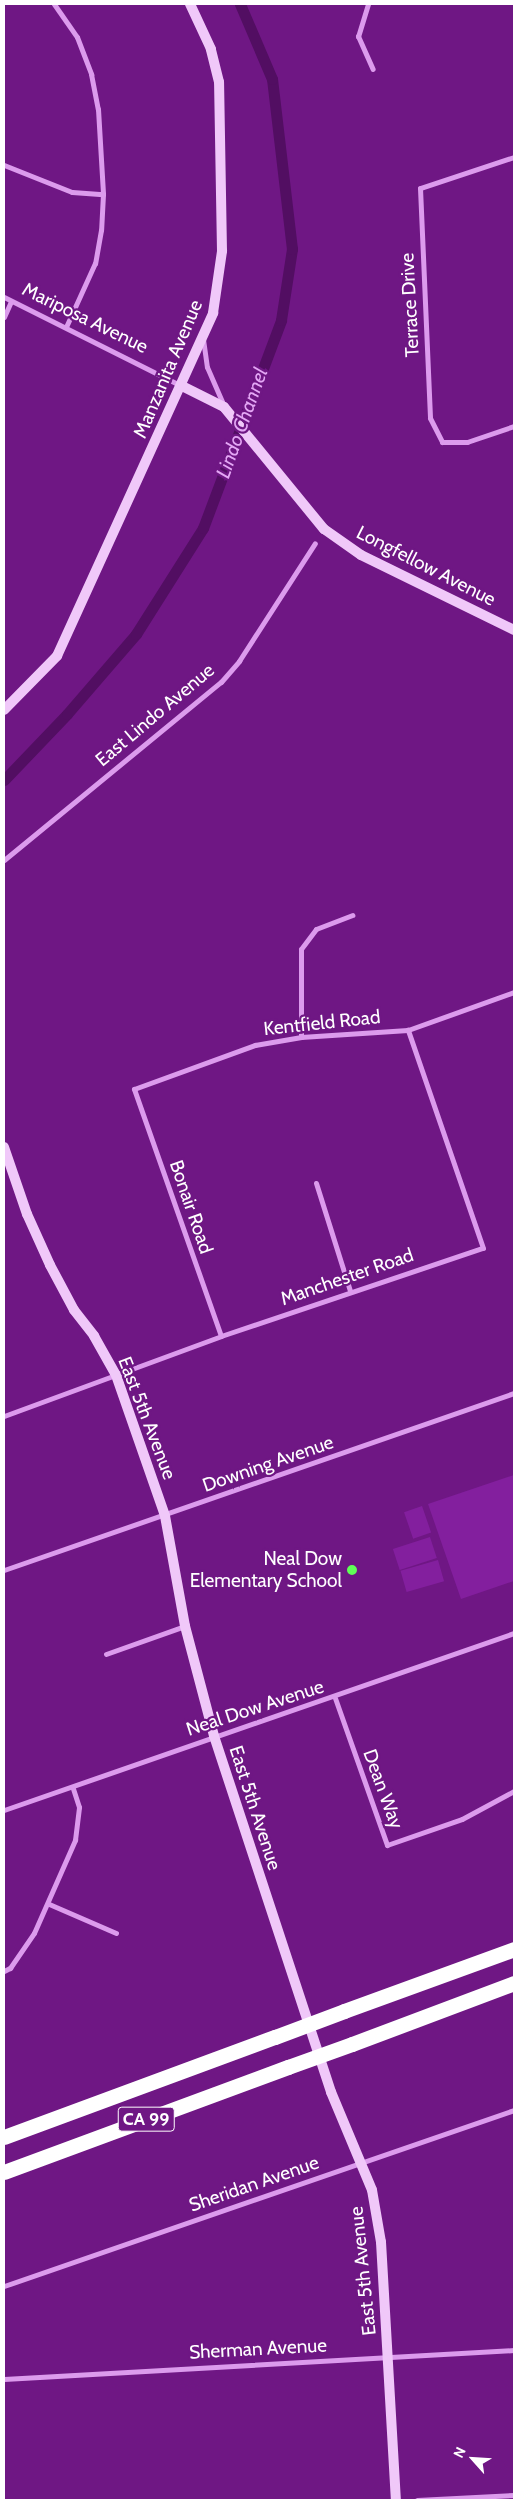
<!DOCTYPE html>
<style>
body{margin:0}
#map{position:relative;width:518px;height:2504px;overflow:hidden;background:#6f1784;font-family:Cabin,sans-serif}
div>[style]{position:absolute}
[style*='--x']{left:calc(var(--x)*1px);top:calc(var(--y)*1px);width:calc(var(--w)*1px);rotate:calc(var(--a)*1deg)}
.green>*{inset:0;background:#831f9e;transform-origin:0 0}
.canal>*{height:11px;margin:-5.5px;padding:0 5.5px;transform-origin:5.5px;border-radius:5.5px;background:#520e62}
.street>*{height:5px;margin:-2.5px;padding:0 2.5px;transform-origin:2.5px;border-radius:2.5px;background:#dc9bed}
.secondary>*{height:10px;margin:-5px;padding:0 5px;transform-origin:5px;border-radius:5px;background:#f0c8f9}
.highway>*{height:15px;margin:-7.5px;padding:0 7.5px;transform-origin:7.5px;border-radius:7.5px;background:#fff}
.highway-bridge>*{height:15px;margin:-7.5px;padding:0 7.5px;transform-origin:7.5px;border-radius:7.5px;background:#fff}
.dots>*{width:14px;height:14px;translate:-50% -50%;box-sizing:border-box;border:2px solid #6f1784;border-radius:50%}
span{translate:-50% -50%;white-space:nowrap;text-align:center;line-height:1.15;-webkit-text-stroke:4.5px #6f1784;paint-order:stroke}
.shield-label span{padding:1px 4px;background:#6f1784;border:1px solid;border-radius:4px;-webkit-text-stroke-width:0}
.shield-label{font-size:18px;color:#fff;font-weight:700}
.street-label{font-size:19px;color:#fff}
.poi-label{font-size:19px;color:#fff}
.right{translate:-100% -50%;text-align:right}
.water-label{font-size:20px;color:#e4a7f5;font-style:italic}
.frame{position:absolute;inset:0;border:5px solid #fff;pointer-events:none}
.north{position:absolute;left:448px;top:2434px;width:50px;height:50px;-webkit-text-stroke:4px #6f1784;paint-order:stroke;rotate:296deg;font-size:14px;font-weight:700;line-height:20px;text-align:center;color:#fff}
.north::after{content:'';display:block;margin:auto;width:18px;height:22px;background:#fff;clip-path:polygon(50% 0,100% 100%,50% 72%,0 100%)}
</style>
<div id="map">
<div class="green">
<i style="clip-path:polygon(514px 1475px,514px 1581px,461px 1599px,428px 1504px)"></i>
<i style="left:422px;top:1506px;width:28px;height:19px;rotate:71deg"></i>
<i style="left:430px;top:1537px;width:22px;height:39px;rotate:72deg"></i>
<i style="left:438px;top:1560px;width:22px;height:39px;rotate:74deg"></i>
</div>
<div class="canal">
<i style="--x:4;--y:780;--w:91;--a:-46.3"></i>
<i style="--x:67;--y:714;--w:106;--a:-49.2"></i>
<i style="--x:136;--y:634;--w:125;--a:-57.7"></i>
<i style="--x:203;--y:528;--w:222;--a:-69.4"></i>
<i style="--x:281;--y:320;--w:72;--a:-81.2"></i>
<i style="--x:292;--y:249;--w:171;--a:-96.7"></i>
<i style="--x:272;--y:79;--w:82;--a:-113.1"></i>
</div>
<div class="street">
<i style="--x:54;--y:4;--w:40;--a:55.1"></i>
<i style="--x:77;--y:37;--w:40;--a:69"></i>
<i style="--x:91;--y:74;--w:36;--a:79"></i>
<i style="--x:98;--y:109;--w:85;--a:86.6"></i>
<i style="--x:103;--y:194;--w:36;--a:93"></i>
<i style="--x:101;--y:230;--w:34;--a:100"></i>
<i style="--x:95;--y:263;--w:70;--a:114.4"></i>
<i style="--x:368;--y:4;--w:34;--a:107"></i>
<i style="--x:358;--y:36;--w:36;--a:66"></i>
<i style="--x:514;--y:157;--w:99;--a:161.7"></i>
<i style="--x:420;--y:188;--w:230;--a:87.5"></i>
<i style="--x:430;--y:418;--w:27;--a:63"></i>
<i style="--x:442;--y:442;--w:25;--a:0"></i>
<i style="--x:467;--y:442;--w:50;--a:-18.8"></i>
<i style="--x:4;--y:165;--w:73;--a:21.7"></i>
<i style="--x:72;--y:192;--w:31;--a:4"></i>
<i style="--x:4;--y:297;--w:197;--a:26.6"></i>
<i style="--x:4;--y:317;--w:17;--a:-66"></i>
<i style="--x:203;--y:339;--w:28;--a:82"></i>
<i style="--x:207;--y:367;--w:43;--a:66.4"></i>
<i style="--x:4;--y:860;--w:281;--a:-39.4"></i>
<i style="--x:221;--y:682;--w:28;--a:-49"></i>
<i style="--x:239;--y:661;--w:140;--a:-57.2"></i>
<i style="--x:301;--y:1037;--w:88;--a:-90"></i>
<i style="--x:301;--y:949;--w:25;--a:-53"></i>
<i style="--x:316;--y:929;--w:39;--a:-21"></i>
<i style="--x:316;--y:1183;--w:113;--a:72.5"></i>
<i style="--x:221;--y:1336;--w:262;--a:-109.4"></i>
<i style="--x:134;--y:1089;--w:129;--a:-20"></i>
<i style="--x:255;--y:1045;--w:47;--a:-9.9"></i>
<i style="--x:301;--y:1037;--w:107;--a:-3.7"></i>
<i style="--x:408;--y:1030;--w:113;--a:-19.7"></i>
<i style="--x:4;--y:1416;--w:231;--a:-20.2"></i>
<i style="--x:221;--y:1336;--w:276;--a:-18.6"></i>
<i style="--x:483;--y:1248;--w:231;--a:-109"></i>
<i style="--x:4;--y:1570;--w:540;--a:-19.14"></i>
<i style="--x:106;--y:1654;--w:84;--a:-19.5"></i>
<i style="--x:335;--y:1698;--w:156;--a:70.5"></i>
<i style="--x:387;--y:1845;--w:79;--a:-19.1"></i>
<i style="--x:462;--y:1819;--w:59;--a:-28.3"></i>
<i style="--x:4;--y:1810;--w:540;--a:-19.14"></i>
<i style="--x:49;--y:1904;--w:73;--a:23.4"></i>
<i style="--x:4;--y:1971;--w:7;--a:-27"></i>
<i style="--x:10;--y:1968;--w:42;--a:-55.6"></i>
<i style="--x:34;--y:1933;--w:102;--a:-66.2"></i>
<i style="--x:75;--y:1840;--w:33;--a:-83"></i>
<i style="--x:79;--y:1807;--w:20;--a:-108"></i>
<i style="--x:4;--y:2286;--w:540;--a:-19.04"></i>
<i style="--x:4;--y:2379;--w:511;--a:-3.25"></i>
<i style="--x:417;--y:2500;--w:97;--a:-3"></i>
</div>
<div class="secondary">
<i style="--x:182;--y:386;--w:47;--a:26.6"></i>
<i style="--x:224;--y:407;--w:158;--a:50.7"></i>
<i style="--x:324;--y:529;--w:45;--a:35.1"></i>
<i style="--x:361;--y:555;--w:170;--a:26.1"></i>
<i style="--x:4;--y:710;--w:76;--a:-45.5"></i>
<i style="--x:57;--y:656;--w:377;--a:-65.5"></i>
<i style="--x:213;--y:313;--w:63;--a:-81.7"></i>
<i style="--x:222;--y:251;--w:169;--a:-91"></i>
<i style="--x:219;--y:82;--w:34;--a:-104"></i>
<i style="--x:211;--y:49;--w:50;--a:-115"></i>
<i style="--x:4;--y:1147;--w:71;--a:71.1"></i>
<i style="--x:27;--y:1214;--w:56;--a:65.7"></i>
<i style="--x:50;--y:1265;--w:51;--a:61.9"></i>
<i style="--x:74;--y:1310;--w:33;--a:52"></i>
<i style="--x:94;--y:1336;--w:45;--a:60.6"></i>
<i style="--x:116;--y:1375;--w:149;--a:70.8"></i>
<i style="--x:165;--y:1516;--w:112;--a:79.7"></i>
<i style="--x:185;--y:1626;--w:114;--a:75.2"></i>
<i style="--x:214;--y:1736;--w:375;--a:71.8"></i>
<i style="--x:331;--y:2092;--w:106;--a:67.3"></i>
<i style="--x:372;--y:2190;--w:53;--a:80.2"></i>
<i style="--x:381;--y:2242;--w:258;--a:86.7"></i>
</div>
<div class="highway">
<i style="--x:344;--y:2011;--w:181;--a:-20"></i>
<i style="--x:352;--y:2044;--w:173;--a:-20.6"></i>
<i style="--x:4;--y:2137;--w:289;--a:-20.3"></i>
<i style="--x:4;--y:2172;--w:303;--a:-20.3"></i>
</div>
<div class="highway-bridge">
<i style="--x:275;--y:2037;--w:74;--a:-20.6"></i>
<i style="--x:288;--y:2067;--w:68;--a:-19.8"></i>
</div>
<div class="dots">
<i style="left:352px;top:1570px;background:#5fff57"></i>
</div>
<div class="shield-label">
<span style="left:146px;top:2119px">CA 99</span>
</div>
<div class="street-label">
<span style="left:410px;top:305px;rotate:-93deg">Terrace Drive</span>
<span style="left:85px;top:318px;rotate:26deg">Mariposa Avenue</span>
<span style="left:168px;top:369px;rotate:-67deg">Manzanita Avenue</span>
<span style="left:426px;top:566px;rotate:27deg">Longfellow Avenue</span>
<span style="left:155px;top:715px;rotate:-40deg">East Lindo Avenue</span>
<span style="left:322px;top:1023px;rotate:-6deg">Kentfield Road</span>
<span style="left:191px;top:1207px;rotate:71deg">Bonair Road</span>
<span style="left:347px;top:1277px;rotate:-19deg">Manchester Road</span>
<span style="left:147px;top:1418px;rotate:69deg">East 5th Avenue</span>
<span style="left:268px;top:1464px;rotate:-19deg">Downing Avenue</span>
<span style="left:255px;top:1708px;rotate:-18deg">Neal Dow Avenue</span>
<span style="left:383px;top:1789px;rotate:70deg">Dean Way</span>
<span style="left:255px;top:1808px;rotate:72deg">East 5th Avenue</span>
<span style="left:254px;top:2184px;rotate:-19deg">Sheridan Avenue</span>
<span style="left:363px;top:2271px;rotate:-96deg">East 5th Avenue</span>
<span style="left:258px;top:2349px;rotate:-3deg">Sherman Avenue</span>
</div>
<div class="poi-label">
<span class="right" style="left:342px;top:1570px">Neal Dow<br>Elementary School</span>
</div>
<div class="water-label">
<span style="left:242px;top:423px;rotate:-70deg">Lindo Channel</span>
</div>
<div class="frame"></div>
<div class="north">N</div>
</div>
